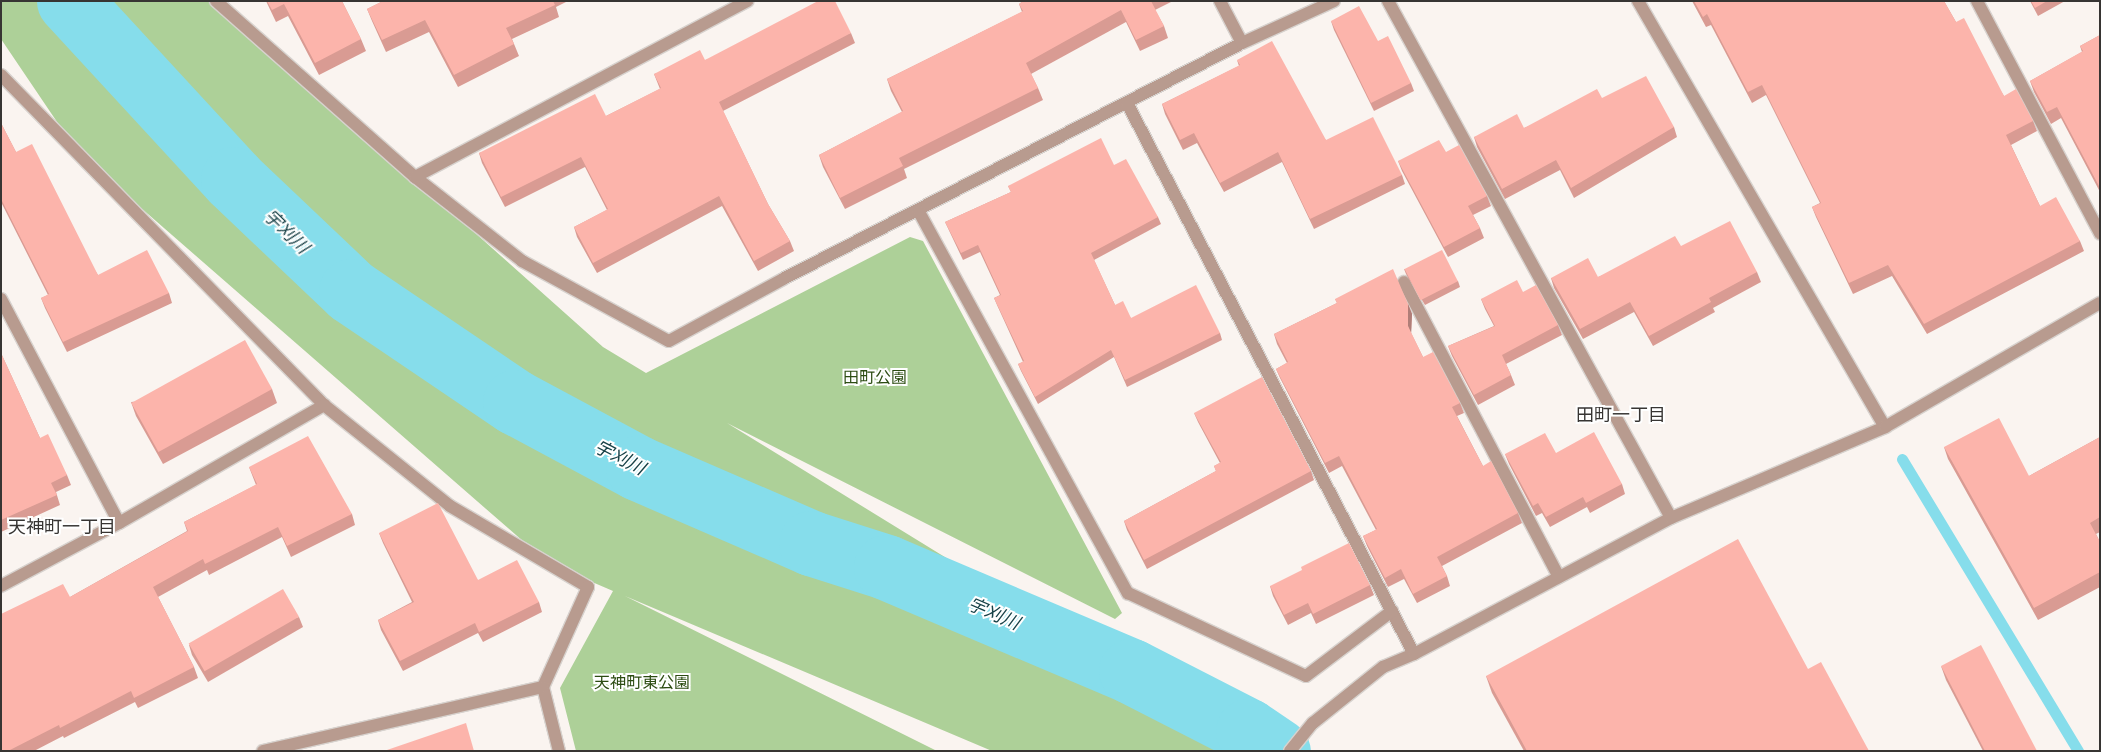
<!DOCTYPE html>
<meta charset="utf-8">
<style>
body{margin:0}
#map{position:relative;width:2101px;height:752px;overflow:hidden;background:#faf4f0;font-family:"Open Sans","Noto Sans JP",sans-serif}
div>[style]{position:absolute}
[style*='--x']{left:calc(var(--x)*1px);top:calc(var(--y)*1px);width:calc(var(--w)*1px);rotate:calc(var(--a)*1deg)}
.green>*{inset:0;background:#add098}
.stream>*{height:11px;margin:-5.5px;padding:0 5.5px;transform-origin:5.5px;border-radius:5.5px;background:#86ddeb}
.river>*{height:65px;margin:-32.5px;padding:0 32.5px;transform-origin:32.5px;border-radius:32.5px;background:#86ddeb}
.roads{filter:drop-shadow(1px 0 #d7d2ce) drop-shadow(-1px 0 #d7d2ce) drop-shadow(0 1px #d7d2ce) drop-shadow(0 -1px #d7d2ce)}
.minor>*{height:12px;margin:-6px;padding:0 6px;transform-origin:6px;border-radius:6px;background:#b89b8f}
.wall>*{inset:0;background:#d99b93}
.shaded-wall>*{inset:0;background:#b07e78}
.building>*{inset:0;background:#fcb4ab;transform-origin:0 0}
span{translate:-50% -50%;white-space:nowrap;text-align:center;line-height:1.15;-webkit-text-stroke:4px #fff;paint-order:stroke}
.park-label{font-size:16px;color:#2c4c12}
.water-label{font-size:18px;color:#184248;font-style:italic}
.neighbourhood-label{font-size:18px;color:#373533}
.frame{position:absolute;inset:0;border:2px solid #373533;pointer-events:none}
</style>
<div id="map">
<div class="green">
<i style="clip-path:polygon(1px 1px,215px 1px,603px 347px,646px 373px,910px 237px,923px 241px,1122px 613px,1115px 619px,727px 423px,1260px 751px,992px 751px,625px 596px,937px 751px,576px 751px,560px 688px,613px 591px,548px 563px,78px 153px,1px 39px)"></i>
</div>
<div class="stream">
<i style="--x:1902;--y:459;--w:341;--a:58.9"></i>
</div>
<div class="river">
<i style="--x:69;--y:1;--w:242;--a:47.3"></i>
<i style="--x:233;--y:179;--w:163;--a:43.5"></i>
<i style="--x:351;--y:291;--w:198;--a:34.1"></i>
<i style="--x:515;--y:402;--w:140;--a:28.2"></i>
<i style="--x:638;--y:468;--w:189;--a:23.4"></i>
<i style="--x:811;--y:543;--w:79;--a:17.7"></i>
<i style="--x:886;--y:567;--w:266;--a:23"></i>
<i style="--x:1131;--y:671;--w:131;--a:27.1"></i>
<i style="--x:1248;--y:731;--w:36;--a:34"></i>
</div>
<div class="roads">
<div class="minor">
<i style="--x:216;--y:1;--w:266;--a:41.5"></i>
<i style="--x:415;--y:177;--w:136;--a:38.1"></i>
<i style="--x:522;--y:261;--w:167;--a:28.6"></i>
<i style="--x:669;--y:341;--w:130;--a:-28.5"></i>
<i style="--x:783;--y:279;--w:516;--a:-27.21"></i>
<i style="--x:1242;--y:43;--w:101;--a:-24.5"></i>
<i style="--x:1220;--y:1;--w:47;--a:62.4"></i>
<i style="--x:1388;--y:1;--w:589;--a:61.3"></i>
<i style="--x:1638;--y:1;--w:492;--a:59.9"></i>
<i style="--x:1977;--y:1;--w:263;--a:62.1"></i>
<i style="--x:1;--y:75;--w:462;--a:45.6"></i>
<i style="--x:1127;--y:103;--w:621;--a:62.49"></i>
<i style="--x:415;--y:177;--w:376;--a:-27.9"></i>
<i style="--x:919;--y:212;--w:435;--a:61.3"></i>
<i style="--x:1128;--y:593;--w:196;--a:25"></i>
<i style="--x:1306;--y:676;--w:108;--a:-37.1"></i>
<i style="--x:1404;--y:282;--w:333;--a:62.3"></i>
<i style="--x:1;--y:299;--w:253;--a:62.2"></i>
<i style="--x:1;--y:586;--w:134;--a:-28.1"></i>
<i style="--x:119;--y:523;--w:237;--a:-29.9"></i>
<i style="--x:324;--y:405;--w:161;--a:38.7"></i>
<i style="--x:450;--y:506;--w:160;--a:30.4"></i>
<i style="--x:588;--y:587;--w:110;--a:114.2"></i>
<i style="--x:543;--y:687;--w:66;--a:76"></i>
<i style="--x:263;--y:751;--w:287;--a:-12.9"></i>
<i style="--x:1290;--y:751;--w:36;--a:-51"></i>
<i style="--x:1313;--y:723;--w:90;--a:-38.7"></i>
<i style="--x:1383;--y:667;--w:34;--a:-23"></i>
<i style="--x:1414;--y:654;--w:291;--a:-27.9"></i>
<i style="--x:1671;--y:518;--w:233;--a:-23"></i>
<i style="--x:1885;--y:427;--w:248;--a:-30"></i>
</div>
</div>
<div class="wall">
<i style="clip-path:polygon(266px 1px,342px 1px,361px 39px,366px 51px,319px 75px,288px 16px,276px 22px)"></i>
<i style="clip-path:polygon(383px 1px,568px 1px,556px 7px,559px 17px,512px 39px,519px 56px,458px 87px,429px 32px,386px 52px,372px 21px,367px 9px)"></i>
<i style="clip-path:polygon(1023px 1px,1173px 1px,1155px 10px,1164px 26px,1168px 38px,1140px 51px,1126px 22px,1031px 74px,1038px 88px,1043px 100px,904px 169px,907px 178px,845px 209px,823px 167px,819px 155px,902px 112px,891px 91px,887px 79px,1022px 12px,1019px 4px)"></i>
<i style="clip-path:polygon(1692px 1px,1944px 1px,1956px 22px,2004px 96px,2033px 121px,2037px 131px,2011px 145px,2040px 206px,2080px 241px,2084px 251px,1927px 334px,1892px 276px,1853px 294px,1816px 217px,1812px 207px,1820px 203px,1766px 95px,1752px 103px,1711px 25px,1706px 27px)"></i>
<i style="clip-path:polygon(2030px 1px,2065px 1px,2038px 16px)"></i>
<i style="clip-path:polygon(1331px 21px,1411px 83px,1414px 91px,1374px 111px,1334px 30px)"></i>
<i style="clip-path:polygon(851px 33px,855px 43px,723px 111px,768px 204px,790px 241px,794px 251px,758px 271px,722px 206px,597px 273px,577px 237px,574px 227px,607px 210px,585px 167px,505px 207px,482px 163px,479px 153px,606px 116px,660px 89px,654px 74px,705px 60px)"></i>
<i style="clip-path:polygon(2100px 35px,2100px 192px,2061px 118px,2051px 124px,2034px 92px,2030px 81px,2082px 52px,2080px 46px)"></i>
<i style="clip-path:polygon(1237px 60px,1326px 140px,1402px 175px,1405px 184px,1314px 229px,1282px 162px,1224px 192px,1197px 143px,1183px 150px,1165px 114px,1162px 104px,1239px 66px)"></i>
<i style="clip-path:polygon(1602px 98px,1674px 127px,1677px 137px,1574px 198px,1560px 170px,1505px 199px,1477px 147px,1474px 137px,1524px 128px)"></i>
<i style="clip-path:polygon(1px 123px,16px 152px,98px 275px,169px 293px,172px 303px,67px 352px,45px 308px,41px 298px,48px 295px,1px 202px)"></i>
<i style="clip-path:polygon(1446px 152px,1487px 196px,1491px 206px,1473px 215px,1480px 228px,1484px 238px,1448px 257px,1402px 171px,1398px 161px)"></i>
<i style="clip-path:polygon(1114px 165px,1158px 217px,1161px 224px,1094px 260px,1115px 305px,1131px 318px,1220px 333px,1222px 340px,1127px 387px,1114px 357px,1038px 404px,1021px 371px,1018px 364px,1023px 362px,997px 305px,994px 298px,1000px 295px,980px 252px,963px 260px,945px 222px,1011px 192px,1008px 186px)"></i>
<i style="clip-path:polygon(1681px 246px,1757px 272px,1761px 282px,1713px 308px,1715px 312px,1653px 346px,1634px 312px,1583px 339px,1554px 288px,1551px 278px,1598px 277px)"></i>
<i style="clip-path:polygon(1404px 269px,1458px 281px,1460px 287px,1425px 305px,1406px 274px)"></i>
<i style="clip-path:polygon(1523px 292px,1558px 325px,1562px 335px,1506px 364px,1511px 375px,1515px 385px,1478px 405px,1452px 356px,1448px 346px,1494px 326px,1485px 309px,1481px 299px)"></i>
<i style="clip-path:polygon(1335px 299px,1408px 304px,1412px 314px,1411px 333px,1423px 357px,1460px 403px,1464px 413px,1457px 416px,1483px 466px,1518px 513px,1522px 523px,1442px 566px,1447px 576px,1450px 586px,1417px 603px,1404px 579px,1388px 587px,1367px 546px,1363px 536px,1376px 530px,1342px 466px,1329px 473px,1280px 378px,1276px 369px,1287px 363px,1277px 344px,1274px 334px,1337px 303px)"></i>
<i style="clip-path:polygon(1px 353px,40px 438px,67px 475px,71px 485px,56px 492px,60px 505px,1px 532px)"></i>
<i style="clip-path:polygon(272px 389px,277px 403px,163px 464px,136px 416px,131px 402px)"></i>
<i style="clip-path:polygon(1194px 413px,1311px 471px,1314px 480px,1147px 569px,1127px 530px,1124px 521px,1216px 471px,1214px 466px,1220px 463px,1198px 422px)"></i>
<i style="clip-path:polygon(2100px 437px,2100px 532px,2096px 534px,2100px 542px,2100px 587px,2038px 620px,1948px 459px,1944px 447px,2029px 476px)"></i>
<i style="clip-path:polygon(1556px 453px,1622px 484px,1625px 494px,1590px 513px,1587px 507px,1550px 527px,1542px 513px,1536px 516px,1509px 464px,1505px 454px)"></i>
<i style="clip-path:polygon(249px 467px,352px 514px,355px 525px,291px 557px,282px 537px,209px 575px,207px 570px,158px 597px,194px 667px,198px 678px,138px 708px,135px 702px,64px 738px,63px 736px,34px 751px,1px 751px,70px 597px,187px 531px,184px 522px,256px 485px)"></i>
<i style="clip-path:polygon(379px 533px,478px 580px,539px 602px,542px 612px,483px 642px,478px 633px,403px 671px,381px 630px,378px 620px,412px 602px,383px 543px)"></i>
<i style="clip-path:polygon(1370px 585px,1374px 595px,1316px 624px,1311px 613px,1288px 625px,1273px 596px,1270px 586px)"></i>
<i style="clip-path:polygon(299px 617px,303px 627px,208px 682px,192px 655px,189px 645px)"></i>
<i style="clip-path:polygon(1941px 666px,2037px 751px,1983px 751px,1946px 680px)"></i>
<i style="clip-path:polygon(1808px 669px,1869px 751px,1524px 751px,1492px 693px,1486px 676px)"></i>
</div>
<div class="shaded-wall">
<i style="clip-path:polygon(1408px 304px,1412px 314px,1411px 336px,1408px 326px)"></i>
</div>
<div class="building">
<i style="clip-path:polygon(267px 1px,342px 1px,361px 39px,315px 63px,284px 4px,272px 10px)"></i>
<i style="clip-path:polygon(383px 1px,553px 1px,555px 5px,506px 28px,514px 44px,454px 75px,425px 20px,382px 40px,367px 9px)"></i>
<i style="clip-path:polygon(818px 1px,835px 1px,851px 33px,719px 102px,768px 204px,790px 241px,754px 261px,719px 196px,593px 263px,574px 227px,608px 209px,581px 157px,501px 197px,479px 153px,595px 94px,606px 116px,661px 88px,654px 74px,700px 50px,705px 60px)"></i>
<i style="clip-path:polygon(1023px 1px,1151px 1px,1164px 26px,1136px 40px,1121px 10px,1026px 63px,1038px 88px,899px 158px,903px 166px,840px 198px,819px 155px,903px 111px,887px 79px,1023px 11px,1019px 4px)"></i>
<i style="clip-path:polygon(1694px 1px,1944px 1px,1956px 22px,1964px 18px,2004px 96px,2016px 89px,2033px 121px,2006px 135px,2040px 206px,2056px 197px,2080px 241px,1924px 324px,1888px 265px,1849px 283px,1812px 207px,1821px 203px,1762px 85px,1748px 92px,1707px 14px,1703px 17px)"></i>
<i style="clip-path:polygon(2031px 1px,2047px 1px,2035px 8px)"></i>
<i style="clip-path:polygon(1359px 6px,1378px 41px,1388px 36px,1411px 83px,1371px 103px,1331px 21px)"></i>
<i style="clip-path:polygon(2100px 35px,2100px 188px,2057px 107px,2047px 112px,2030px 81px,2083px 51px,2080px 46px)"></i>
<i style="clip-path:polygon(1272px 41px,1326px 140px,1373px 117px,1402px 175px,1310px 219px,1278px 152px,1220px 183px,1194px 133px,1180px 140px,1162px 104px,1240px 65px,1237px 60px)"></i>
<i style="clip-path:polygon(1646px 76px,1674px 127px,1571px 188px,1556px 160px,1502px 189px,1474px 137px,1517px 114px,1524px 128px,1597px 89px,1602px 98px)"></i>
<i style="clip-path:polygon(1px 123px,16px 152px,32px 144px,98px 275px,147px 250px,169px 293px,63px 342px,41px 298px,49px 294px,1px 199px)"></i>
<i style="clip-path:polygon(1101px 138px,1114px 165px,1126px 159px,1158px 217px,1091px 253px,1115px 305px,1123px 301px,1131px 318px,1196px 285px,1220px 333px,1125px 380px,1111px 350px,1035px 397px,1018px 364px,1024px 361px,994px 298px,1001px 295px,978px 245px,961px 253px,945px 222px,1011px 192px,1008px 186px)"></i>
<i style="clip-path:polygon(1439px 140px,1446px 152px,1459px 145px,1487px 196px,1468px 206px,1480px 228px,1444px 247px,1398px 161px)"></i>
<i style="clip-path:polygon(1730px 221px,1757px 272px,1709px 298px,1711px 302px,1649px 336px,1630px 302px,1580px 329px,1551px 278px,1588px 258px,1598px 277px,1675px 236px,1681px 246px)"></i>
<i style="left:1442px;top:250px;width:35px;height:42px;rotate:63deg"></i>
<i style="clip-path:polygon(1393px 269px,1408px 304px,1408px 326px,1423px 357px,1433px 352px,1460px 403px,1452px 407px,1483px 466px,1491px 461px,1518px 513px,1437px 557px,1447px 576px,1413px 594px,1401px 569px,1385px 578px,1363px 536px,1377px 529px,1339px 456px,1325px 463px,1276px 369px,1288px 362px,1274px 334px,1337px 303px,1335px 299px)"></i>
<i style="clip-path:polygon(1517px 280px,1523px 292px,1536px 285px,1558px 325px,1502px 355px,1511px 375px,1474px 395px,1448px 346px,1495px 326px,1481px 299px)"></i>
<i style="left:245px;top:340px;width:56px;height:130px;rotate:61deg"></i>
<i style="clip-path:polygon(1px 353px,40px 438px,48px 434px,67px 475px,51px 483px,57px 495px,1px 520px)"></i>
<i style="clip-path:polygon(1262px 377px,1311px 471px,1144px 560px,1124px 521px,1216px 471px,1214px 466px,1221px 462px,1194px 413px)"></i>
<i style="clip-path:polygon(1999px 418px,2029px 476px,2100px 437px,2100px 517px,2090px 523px,2100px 542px,2100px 572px,2034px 608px,1944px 447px)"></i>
<i style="clip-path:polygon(1594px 432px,1622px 484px,1586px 503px,1583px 497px,1546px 517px,1538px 503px,1533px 506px,1505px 454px,1545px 433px,1556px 453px)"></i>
<i style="clip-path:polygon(308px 436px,352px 514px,287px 546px,278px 527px,205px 564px,203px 559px,153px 587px,194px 667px,134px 698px,131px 691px,60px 728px,59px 725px,8px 751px,1px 751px,1px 614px,63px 584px,70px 597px,188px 531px,184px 522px,257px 484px,249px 467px)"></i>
<i style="clip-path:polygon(438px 503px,478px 580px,517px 560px,539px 602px,479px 632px,475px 623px,400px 661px,378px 620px,414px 602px,379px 533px)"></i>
<i style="clip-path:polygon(1738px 539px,1808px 669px,1821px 662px,1869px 751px,1527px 751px,1486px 676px)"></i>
<i style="clip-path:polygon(1349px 543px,1370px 585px,1313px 614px,1308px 603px,1284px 615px,1270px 586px,1302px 570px,1301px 567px)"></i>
<i style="left:283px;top:589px;width:32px;height:109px;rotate:60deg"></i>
<i style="clip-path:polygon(1981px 645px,2037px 751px,1985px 751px,1941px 666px)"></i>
<i style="clip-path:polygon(466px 723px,474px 751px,384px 751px)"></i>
</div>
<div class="park-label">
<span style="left:875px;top:377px">田町公園</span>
<span style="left:642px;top:682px">天神町東公園</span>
</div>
<div class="water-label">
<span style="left:287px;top:231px;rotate:44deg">宇刈川</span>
<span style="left:620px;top:457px;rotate:27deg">宇刈川</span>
<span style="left:994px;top:613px;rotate:23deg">宇刈川</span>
</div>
<div class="neighbourhood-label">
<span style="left:1621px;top:414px">田町一丁目</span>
<span style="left:62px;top:526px">天神町一丁目</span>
</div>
<div class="frame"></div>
</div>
